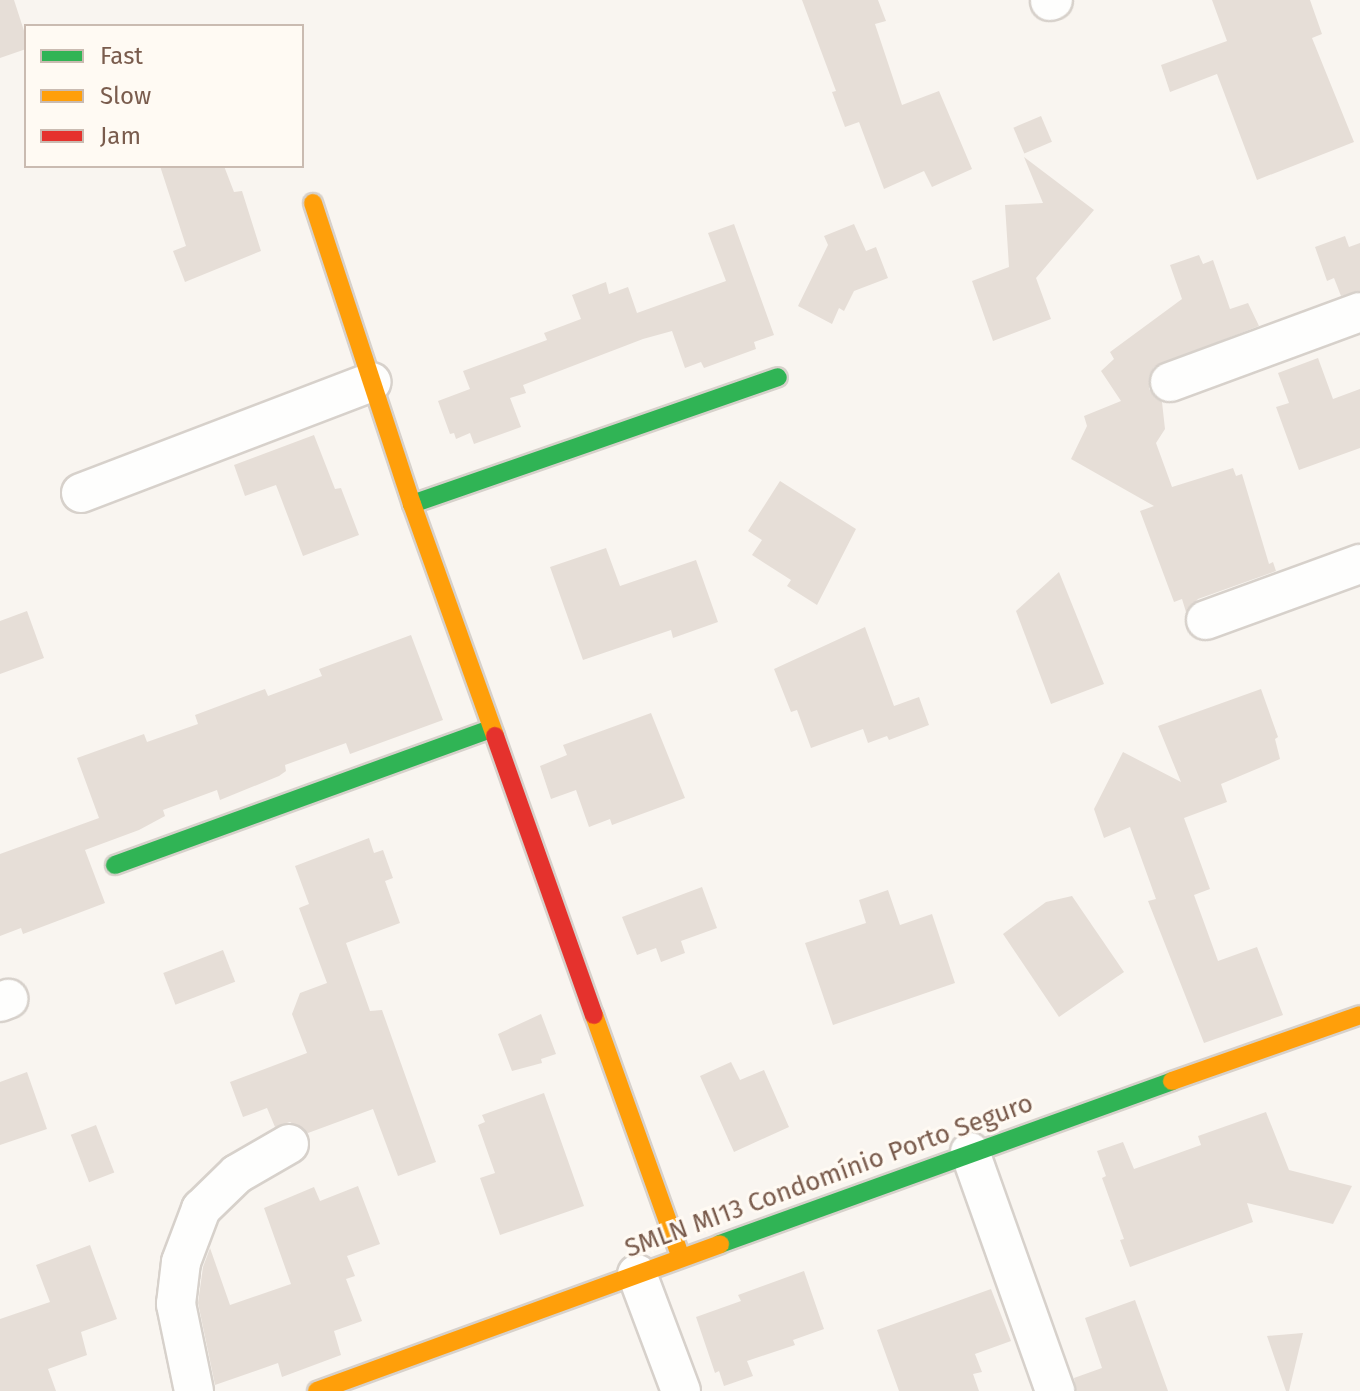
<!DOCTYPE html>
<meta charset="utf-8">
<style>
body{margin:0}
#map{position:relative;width:1360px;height:1391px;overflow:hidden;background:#f9f5f0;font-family:"Fira Sans",sans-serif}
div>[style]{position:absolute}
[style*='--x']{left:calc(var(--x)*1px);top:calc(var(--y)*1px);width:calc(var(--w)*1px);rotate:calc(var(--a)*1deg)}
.building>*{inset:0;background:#e6ded7;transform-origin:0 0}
.roads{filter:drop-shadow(2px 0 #d7d1cb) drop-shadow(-2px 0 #d7d1cb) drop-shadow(0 2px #d7d1cb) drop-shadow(0 -2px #d7d1cb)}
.street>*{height:38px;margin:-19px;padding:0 19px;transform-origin:19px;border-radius:19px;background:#fefefd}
.fast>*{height:18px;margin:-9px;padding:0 9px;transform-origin:9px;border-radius:9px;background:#30b455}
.slow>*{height:18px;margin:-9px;padding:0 9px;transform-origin:9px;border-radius:9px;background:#ff9f0a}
.jam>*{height:18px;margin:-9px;padding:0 9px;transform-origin:9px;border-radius:9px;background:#e5322d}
span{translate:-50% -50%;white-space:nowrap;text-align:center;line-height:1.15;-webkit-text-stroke:6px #fffaf3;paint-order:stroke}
.street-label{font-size:26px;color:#7a5c4d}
.legend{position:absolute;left:24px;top:24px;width:280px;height:144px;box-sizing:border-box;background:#fffaf3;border:2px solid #cabbb1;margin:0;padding:10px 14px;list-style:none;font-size:24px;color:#7a5c4d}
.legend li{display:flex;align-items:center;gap:16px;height:40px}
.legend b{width:40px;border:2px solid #cabbb1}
</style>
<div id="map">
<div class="building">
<i style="clip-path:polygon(0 0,14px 0,26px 37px,26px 49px,0 58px)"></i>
<i style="clip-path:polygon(802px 0,878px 0,886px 21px,875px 24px,902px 105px,939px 91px,972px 169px,932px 187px,924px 171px,884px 189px,859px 122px,845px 127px,832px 92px,836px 91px)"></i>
<i style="clip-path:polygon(1212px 0,1310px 0,1322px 34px,1312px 38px,1354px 142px,1257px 180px,1217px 74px,1170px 92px,1161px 65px,1227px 41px)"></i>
<i style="left:1041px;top:116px;width:28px;height:30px;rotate:67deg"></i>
<i style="clip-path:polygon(1024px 157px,1094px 210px,1036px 278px,1051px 319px,993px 341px,972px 281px,1009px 267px,1005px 205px,1043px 203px)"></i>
<i style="clip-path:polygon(160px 166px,224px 166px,234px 192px,242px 191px,261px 251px,185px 282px,173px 251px,186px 246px)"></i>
<i style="clip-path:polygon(734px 224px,774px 335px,754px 342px,756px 349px,704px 368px,701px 362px,685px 368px,672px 331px,643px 339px,523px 385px,526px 393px,510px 398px,521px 427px,474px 444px,470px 433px,456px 439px,454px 433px,450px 434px,438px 401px,470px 389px,463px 371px,547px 340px,544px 333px,581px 319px,572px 295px,606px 282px,609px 294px,628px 287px,637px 313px,726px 281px,708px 233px)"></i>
<i style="clip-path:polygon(854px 224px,866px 251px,876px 247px,888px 278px,854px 291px,844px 311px,839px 308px,832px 324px,798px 306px,828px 245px,824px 236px)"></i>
<i style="clip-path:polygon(1345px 236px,1349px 247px,1360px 243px,1360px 291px,1341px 296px,1334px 278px,1327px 281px,1315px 247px)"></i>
<i style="clip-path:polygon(1199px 255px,1203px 264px,1213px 260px,1230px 309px,1248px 303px,1259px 326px,1154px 367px,1149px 378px,1149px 389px,1162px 402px,1165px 429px,1156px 443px,1172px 487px,1233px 468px,1236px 476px,1242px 474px,1269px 564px,1273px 562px,1276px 571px,1198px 599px,1186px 612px,1182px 599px,1174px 602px,1140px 511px,1154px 506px,1071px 459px,1087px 426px,1084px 416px,1121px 401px,1101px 371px,1114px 359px,1110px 352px,1182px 299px,1170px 265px)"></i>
<i style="clip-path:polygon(1318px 358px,1333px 399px,1360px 389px,1360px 448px,1299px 470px,1276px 407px,1289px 403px,1278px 373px)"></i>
<i style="clip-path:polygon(314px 435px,335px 489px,341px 488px,359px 535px,303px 556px,276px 485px,245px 496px,234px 465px)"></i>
<i style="clip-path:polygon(780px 481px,856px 529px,817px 605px,787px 586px,791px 580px,752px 555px,762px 540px,748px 531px)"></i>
<i style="clip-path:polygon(606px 548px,620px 586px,696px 560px,718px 622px,673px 638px,671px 630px,583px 660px,550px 567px)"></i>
<i style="clip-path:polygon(1059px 572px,1104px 684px,1051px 704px,1016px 611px)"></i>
<i style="clip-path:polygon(27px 611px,44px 658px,0 674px,0 621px)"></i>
<i style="clip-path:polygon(865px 627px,894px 706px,919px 697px,929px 725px,889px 740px,887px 736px,868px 743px,863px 729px,811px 748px,797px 710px,791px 712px,774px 669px)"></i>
<i style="clip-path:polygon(411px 635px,443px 720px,350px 754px,346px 743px,285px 765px,286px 771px,279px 776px,220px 800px,217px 790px,163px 810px,165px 816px,139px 830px,85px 850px,105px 903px,23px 934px,21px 928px,0 936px,0 854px,99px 818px,77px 758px,144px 734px,147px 742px,198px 724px,195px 715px,265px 689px,268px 696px,322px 676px,319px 669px)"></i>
<i style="clip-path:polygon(1261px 689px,1278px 737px,1275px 739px,1280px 759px,1221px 784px,1227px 802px,1184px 818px,1210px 889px,1194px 895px,1218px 961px,1257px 947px,1283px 1015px,1204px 1043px,1148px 901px,1156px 899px,1130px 827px,1104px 838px,1094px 809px,1123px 752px,1181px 782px,1158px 726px)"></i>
<i style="clip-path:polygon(651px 713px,685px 798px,612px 825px,610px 819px,589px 827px,576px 790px,551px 799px,540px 766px,567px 755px,563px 745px)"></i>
<i style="clip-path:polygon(369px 838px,374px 853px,383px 850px,393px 878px,385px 881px,400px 923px,346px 943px,370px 1011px,382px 1010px,436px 1162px,398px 1176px,373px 1109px,308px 1133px,290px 1122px,275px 1127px,267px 1108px,243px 1117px,230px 1082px,307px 1053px,292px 1014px,300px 993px,327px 983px,299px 908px,309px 904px,295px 866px)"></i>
<i style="clip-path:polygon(702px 887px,717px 928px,681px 941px,685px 953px,661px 962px,656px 948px,637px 955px,622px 917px)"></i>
<i style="clip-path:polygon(888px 890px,900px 925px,932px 914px,955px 983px,833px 1025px,805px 943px,866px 923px,859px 900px)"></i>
<i style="clip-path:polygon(1072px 896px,1124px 972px,1059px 1017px,1003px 934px,1046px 902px)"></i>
<i style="left:223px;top:950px;width:34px;height:64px;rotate:69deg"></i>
<i style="clip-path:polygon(541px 1014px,556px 1054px,541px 1059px,542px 1063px,512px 1071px,498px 1034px)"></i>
<i style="clip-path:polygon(731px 1062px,740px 1080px,764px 1070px,789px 1127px,734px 1152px,700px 1076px)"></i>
<i style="clip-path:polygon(27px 1072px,47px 1129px,0 1145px,0 1082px)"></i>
<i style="clip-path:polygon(544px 1093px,584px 1206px,500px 1235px,480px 1178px,495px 1173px,478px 1125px,485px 1122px,482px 1115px)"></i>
<i style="clip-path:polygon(1266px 1112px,1289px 1170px,1352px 1186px,1333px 1224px,1247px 1203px,1253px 1222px,1130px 1267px,1120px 1240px,1124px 1239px,1102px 1178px,1106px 1176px,1097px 1151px,1123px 1142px,1134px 1169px,1201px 1145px,1198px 1136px)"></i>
<i style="left:96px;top:1125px;width:51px;height:27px;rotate:69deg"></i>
<i style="clip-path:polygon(358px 1186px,380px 1244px,347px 1256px,355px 1276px,346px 1279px,362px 1321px,334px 1331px,341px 1355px,282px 1377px,278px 1363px,215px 1385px,198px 1303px,203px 1267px,210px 1248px,230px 1305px,291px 1284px,264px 1208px,314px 1187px,320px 1201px)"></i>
<i style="clip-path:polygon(90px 1245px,117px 1319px,81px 1332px,87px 1355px,48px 1369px,56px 1391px,0 1391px,0 1319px,50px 1302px,36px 1265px)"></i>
<i style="clip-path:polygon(804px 1271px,824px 1329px,793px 1340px,795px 1345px,747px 1361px,753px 1376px,724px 1386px,719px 1371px,715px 1373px,696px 1317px,741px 1301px,738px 1295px)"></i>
<i style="clip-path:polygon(991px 1289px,1011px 1341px,975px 1354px,982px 1372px,973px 1374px,979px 1391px,899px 1391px,877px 1330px)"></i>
<i style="clip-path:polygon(1135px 1300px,1168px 1391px,1076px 1391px,1074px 1378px,1102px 1368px,1085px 1318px)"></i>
<i style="clip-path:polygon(1303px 1333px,1289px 1391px,1286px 1391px,1267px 1336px)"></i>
</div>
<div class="roads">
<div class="street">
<i style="--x:1050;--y:1;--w:3;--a:-18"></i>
<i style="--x:1170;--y:382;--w:202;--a:-20.2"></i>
<i style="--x:81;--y:493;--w:311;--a:-20.9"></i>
<i style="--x:1206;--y:620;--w:164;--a:-20"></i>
<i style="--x:0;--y:1002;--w:9;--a:-21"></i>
<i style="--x:970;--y:1152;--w:254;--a:70.4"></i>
<i style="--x:637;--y:1274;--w:125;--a:69.4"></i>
<i style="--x:194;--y:1391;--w:89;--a:-101.7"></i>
<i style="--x:176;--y:1304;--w:42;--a:-83.2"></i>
<i style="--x:181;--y:1262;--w:57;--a:-69.3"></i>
<i style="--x:201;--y:1209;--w:50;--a:-44.2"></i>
<i style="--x:237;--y:1174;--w:60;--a:-30"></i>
</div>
<div class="fast">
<i style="--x:412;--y:504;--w:387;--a:-19.1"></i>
<i style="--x:115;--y:865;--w:400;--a:-19.9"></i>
<i style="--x:720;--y:1244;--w:480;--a:-19.8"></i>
</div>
<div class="slow">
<i style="--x:313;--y:203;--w:317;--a:71.8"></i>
<i style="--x:412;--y:504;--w:246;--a:70.3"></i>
<i style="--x:594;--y:1015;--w:258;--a:70.3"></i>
<i style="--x:1172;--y:1081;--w:199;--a:-19.3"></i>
<i style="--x:317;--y:1391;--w:429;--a:-20"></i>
</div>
<div class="jam">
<i style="--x:495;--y:736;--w:296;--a:70.5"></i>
</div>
</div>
<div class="street-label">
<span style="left:829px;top:1176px;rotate:-20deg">SMLN MI13 Condomínio Porto Seguro</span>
</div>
<ul class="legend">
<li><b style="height:10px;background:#30b455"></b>Fast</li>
<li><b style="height:10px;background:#ff9f0a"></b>Slow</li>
<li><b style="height:10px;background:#e5322d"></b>Jam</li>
</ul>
</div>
